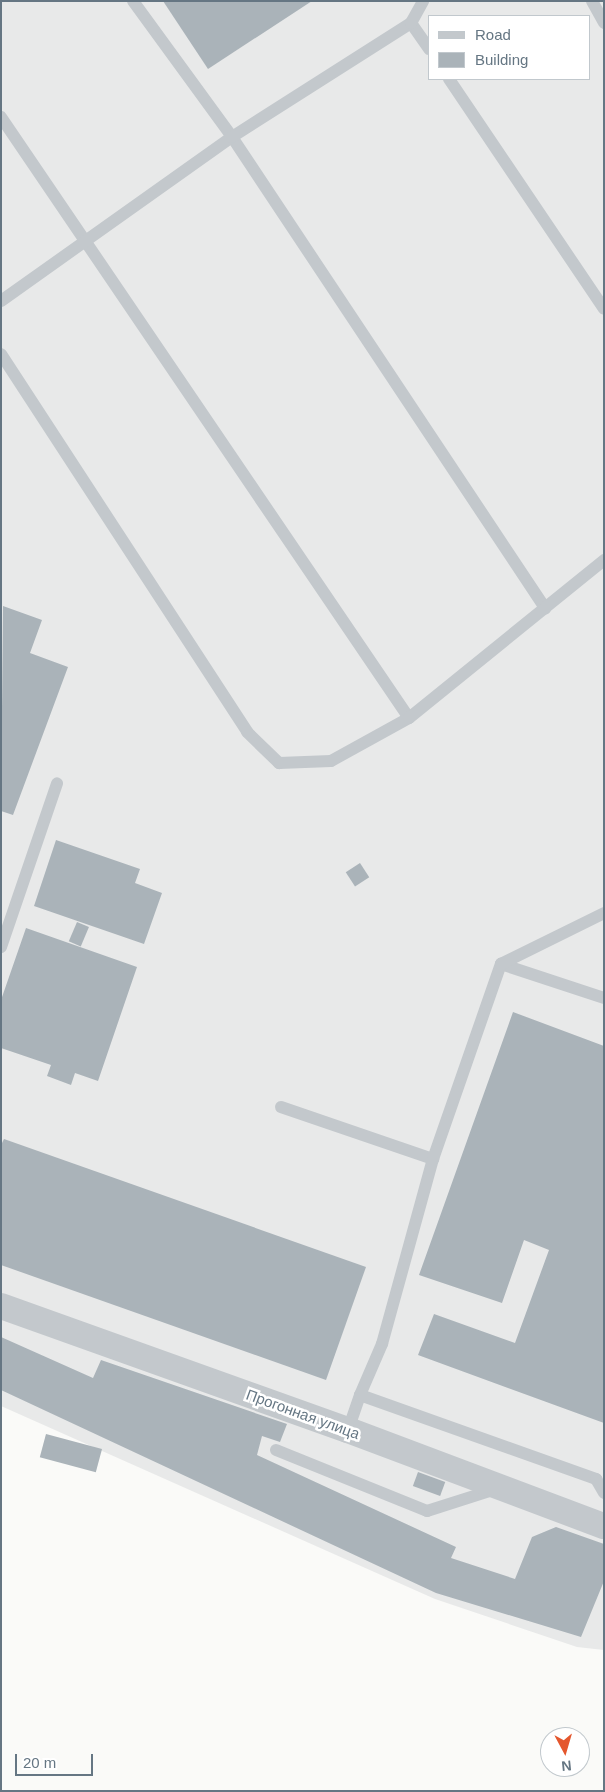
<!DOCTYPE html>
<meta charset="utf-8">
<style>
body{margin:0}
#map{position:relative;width:605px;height:1792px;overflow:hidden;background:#fafaf8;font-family:Helvetica,sans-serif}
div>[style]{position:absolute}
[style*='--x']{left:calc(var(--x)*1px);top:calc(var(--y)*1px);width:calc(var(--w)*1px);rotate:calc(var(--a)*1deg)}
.built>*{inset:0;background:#e8e9e9}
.building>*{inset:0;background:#aab3b9;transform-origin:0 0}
.service>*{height:12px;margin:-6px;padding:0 6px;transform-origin:6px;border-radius:6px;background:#c3c8cc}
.minor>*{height:26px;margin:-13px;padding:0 13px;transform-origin:13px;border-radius:13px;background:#c3c8cc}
span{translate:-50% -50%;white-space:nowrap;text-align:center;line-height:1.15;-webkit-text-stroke:5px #fff;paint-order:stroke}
.street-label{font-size:15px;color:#657683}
.frame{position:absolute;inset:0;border:2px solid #657683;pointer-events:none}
.legend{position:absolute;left:428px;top:15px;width:162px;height:65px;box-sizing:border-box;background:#fff;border:1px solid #c1c8cd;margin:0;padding:6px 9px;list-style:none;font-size:15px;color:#657683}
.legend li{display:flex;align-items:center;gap:10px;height:25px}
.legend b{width:25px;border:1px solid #c1c8cd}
.north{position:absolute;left:540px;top:1727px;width:50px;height:50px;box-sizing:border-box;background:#fff;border:1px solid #c1c8cd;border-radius:50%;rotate:174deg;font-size:14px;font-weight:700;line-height:20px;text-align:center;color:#657683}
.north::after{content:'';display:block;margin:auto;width:18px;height:22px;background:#e4572e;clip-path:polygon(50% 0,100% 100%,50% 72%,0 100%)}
.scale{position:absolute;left:15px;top:1754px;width:78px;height:22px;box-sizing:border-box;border:2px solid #657683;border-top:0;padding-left:6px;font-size:15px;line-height:18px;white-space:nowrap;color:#657683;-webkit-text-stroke:4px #fff;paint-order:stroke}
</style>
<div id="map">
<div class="built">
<i style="clip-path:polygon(evenodd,1px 1px,604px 1px,604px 1650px,577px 1647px,435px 1599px,1px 1406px,1px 1px,429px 16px,589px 16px,589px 79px,429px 79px,429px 16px)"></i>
</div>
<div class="building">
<i style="clip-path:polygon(163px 1px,312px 1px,208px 69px)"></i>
<i style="clip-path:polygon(3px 606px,42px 620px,30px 653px,68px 667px,13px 815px,1px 811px)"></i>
<i style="clip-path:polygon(56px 840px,140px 869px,135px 883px,162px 893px,144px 944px,34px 906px)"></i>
<i style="left:360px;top:863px;width:17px;height:17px;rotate:57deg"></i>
<i style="left:77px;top:922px;width:13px;height:21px;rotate:23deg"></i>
<i style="clip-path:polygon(26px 928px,137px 967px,98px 1081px,75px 1073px,71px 1085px,47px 1076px,51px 1065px,1px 1048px,1px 1000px)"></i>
<i style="clip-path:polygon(513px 1012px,604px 1046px,604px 1423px,418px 1355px,434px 1314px,515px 1343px,549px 1250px,524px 1240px,502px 1303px,419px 1275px)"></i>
<i style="clip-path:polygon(4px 1139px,366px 1267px,326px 1380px,1px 1265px,1px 1145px)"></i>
<i style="clip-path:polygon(1px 1337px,93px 1378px,101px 1360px,287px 1424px,280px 1442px,262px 1436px,257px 1455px,456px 1547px,451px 1558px,515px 1579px,532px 1537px,556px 1527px,604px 1544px,604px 1581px,581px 1637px,436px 1593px,1px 1390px)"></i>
<i style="left:46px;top:1434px;width:58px;height:24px;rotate:15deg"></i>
<i style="left:418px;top:1472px;width:29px;height:15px;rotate:20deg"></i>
</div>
<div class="service">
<i style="--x:133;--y:1;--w:168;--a:53.9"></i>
<i style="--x:232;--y:137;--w:566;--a:56.39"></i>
<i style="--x:592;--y:1;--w:25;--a:61"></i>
<i style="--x:411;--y:23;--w:32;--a:55"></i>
<i style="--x:449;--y:79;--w:277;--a:56"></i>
<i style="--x:1;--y:117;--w:726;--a:55.83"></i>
<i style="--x:1;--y:301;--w:283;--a:-35.4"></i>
<i style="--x:232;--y:137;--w:212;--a:-32.5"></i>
<i style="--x:411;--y:23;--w:25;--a:-61"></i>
<i style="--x:1;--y:354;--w:451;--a:56.9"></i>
<i style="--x:247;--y:732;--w:45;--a:44.1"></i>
<i style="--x:279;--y:763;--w:52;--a:-2.2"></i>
<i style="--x:331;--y:761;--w:89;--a:-28.9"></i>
<i style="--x:409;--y:718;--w:251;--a:-39"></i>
<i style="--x:1;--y:947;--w:173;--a:-71.1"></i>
<i style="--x:501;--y:964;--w:108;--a:18.3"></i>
<i style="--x:281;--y:1107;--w:161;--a:18.9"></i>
<i style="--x:360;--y:1395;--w:251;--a:19.6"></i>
<i style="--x:596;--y:1479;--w:16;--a:60"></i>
<i style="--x:348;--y:1430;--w:37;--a:-71"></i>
<i style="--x:360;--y:1395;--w:56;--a:-66.7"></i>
<i style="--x:382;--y:1344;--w:192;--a:-74.6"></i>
<i style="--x:433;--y:1159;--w:207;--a:-70.8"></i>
<i style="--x:501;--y:964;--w:115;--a:-26.3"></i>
<i style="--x:276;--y:1450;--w:163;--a:22"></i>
<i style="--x:427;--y:1511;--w:72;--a:-17.7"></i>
</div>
<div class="minor">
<i style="--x:1;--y:1306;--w:368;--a:19.7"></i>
<i style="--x:348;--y:1430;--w:273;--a:20.6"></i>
</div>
<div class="street-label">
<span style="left:303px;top:1414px;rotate:20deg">Прогонная улица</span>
</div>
<div class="frame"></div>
<ul class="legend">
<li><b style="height:6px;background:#c3c8cc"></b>Road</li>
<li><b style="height:14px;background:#aab3b9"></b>Building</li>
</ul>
<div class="north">N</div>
<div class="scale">20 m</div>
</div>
